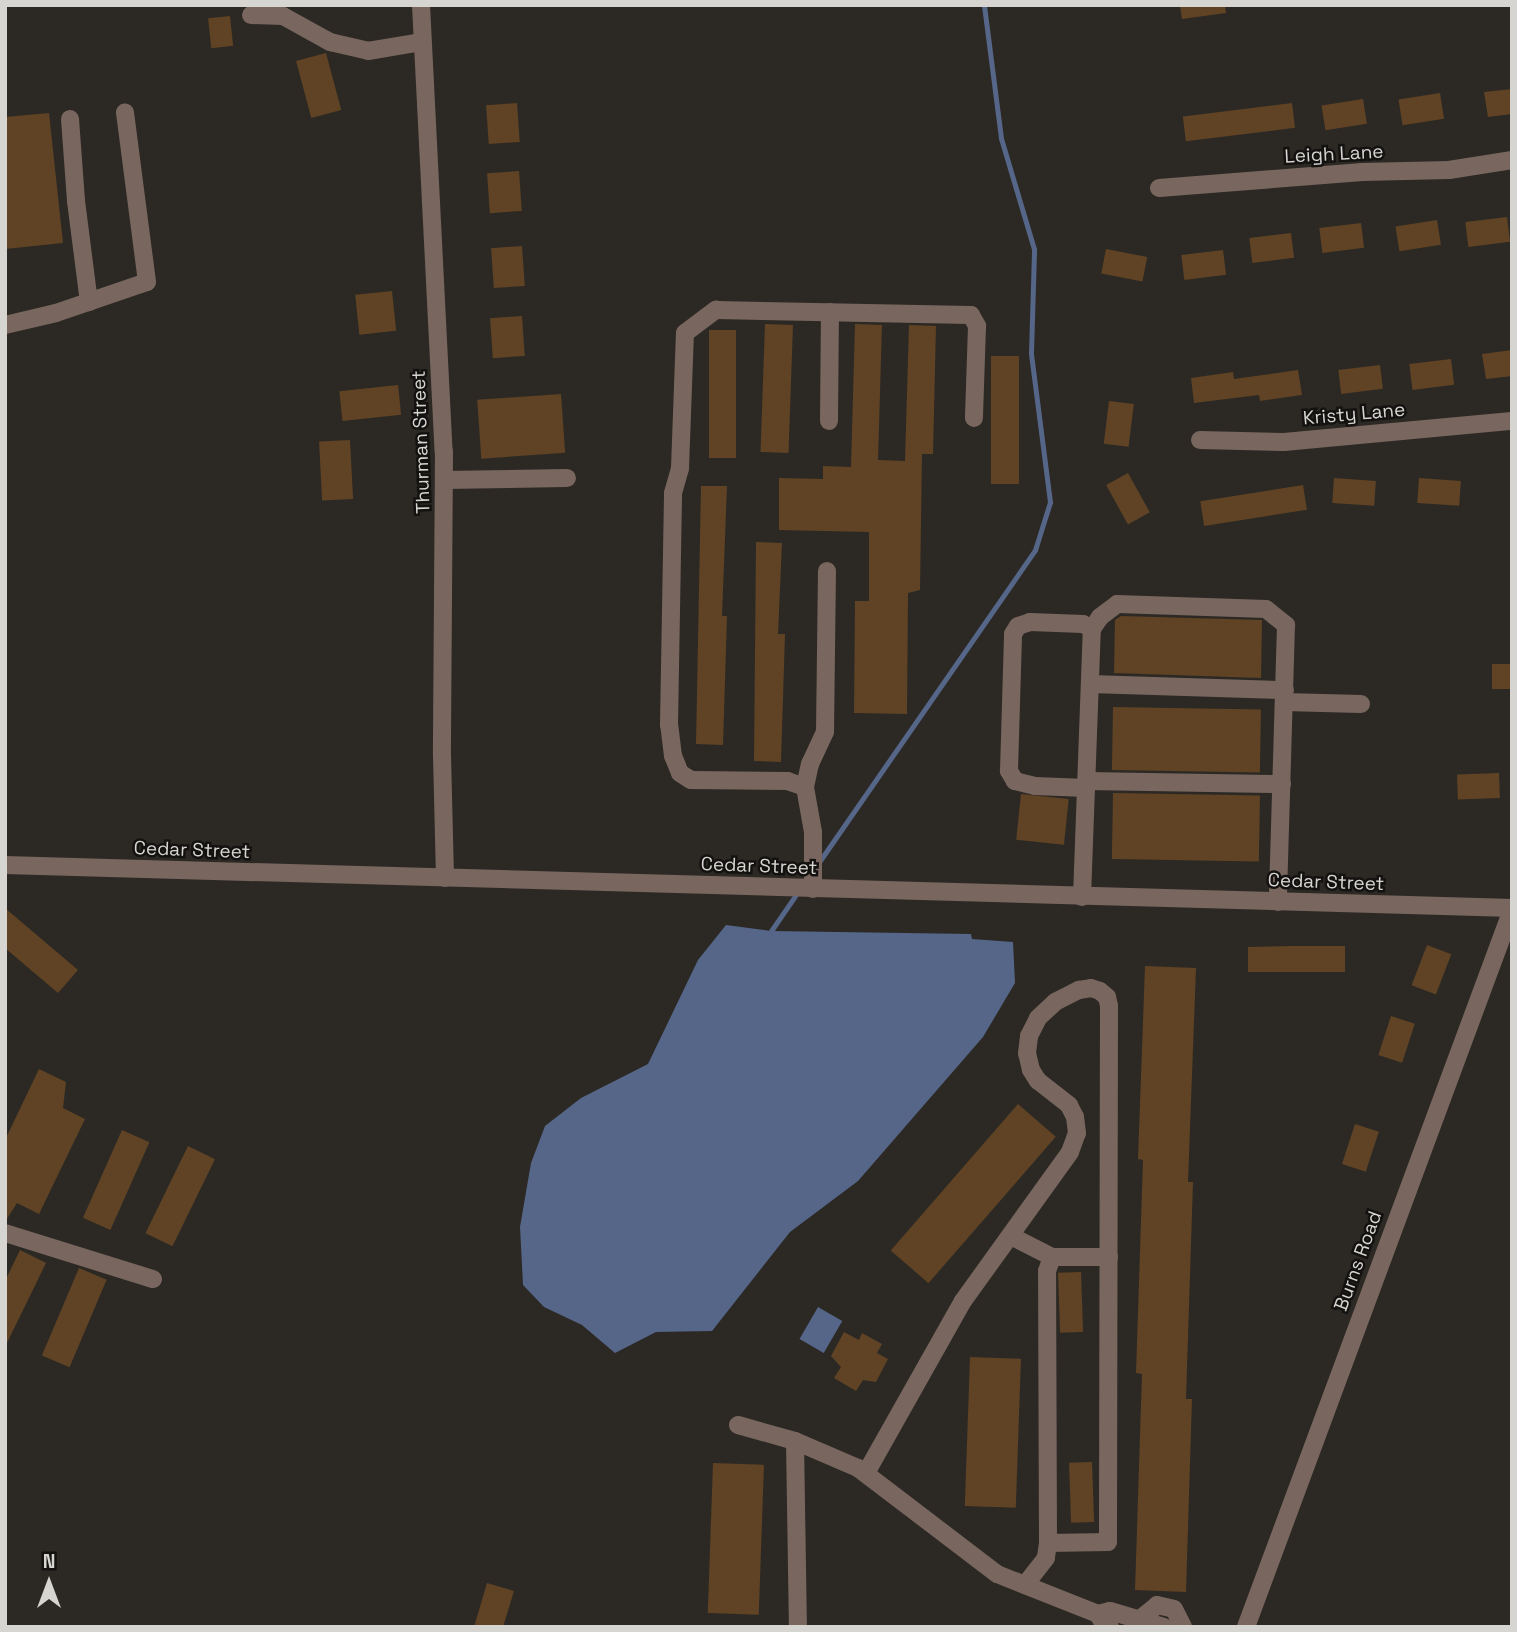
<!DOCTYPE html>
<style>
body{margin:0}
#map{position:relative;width:1517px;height:1632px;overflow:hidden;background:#2c2924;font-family:"Space Grotesk",sans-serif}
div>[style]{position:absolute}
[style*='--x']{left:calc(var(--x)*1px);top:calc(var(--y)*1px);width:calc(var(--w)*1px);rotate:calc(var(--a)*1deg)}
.water>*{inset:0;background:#556689;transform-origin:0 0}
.stream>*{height:5px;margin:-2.5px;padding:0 2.5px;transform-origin:2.5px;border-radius:2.5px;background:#556689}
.building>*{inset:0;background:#5f4324;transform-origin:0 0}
.minor>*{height:18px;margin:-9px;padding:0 9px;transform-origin:9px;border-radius:9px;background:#79675f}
span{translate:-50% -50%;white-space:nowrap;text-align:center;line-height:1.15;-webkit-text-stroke:5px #131210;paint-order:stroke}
.street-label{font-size:19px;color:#d7d5d2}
.frame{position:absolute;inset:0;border:7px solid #d7d5d2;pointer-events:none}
.north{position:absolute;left:14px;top:1548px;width:70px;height:70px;-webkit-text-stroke:5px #131210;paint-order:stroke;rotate:0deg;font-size:19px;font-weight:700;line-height:28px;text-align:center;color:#d7d5d2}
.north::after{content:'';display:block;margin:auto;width:24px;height:32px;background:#d7d5d2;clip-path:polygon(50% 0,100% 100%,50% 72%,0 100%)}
</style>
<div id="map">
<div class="water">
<i style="clip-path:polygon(726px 925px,771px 931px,971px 934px,972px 939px,1013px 942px,1015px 983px,983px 1037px,858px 1181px,790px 1232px,712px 1331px,656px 1332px,615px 1353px,582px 1325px,544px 1307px,523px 1285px,520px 1227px,531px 1163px,545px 1126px,581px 1098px,648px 1064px,698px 960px)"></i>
<i style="left:818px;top:1307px;width:28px;height:37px;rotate:30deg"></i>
</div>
<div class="stream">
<i style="--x:819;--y:862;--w:379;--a:-55.3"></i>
<i style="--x:1035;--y:550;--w:50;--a:-72.6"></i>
<i style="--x:1050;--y:502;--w:150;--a:-97.3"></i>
<i style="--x:1031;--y:353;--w:104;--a:-88.3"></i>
<i style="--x:1034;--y:249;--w:116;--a:-106.6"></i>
<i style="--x:1001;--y:138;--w:134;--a:-97.3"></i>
<i style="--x:771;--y:931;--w:46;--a:-55.6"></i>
</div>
<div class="building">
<i style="clip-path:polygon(1180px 5px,1225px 5px,1226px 13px,1182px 19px)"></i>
<i style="left:230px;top:16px;width:30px;height:22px;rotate:84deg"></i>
<i style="left:326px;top:53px;width:59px;height:31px;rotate:75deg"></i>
<i style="clip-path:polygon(1512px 89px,1512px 114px,1488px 117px,1484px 92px)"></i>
<i style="left:1440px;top:93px;width:26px;height:42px;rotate:81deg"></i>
<i style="left:1363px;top:99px;width:25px;height:42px;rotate:81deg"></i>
<i style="left:517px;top:103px;width:39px;height:31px;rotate:86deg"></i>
<i style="left:1292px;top:103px;width:25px;height:110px;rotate:83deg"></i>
<i style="clip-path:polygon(49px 113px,63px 243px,5px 249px,5px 117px)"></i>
<i style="left:519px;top:171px;width:40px;height:32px;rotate:86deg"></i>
<i style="left:1507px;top:217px;width:25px;height:42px;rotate:83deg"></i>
<i style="left:1437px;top:220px;width:25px;height:42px;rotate:81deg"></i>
<i style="left:1361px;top:223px;width:25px;height:42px;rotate:83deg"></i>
<i style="left:1291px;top:233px;width:25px;height:42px;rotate:83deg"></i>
<i style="left:522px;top:246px;width:40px;height:31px;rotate:86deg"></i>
<i style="left:1106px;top:249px;width:42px;height:25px;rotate:11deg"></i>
<i style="left:1223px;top:250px;width:25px;height:42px;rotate:83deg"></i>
<i style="left:392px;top:291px;width:40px;height:37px;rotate:84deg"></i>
<i style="left:522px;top:316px;width:40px;height:32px;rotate:86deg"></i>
<i style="left:765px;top:324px;width:28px;height:128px;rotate:2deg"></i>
<i style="clip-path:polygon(855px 324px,882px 325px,878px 460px,905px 461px,909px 325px,936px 326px,933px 454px,922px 454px,920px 590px,908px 593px,907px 714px,854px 713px,855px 601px,869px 601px,869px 532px,779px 530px,779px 478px,823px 479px,823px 466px,851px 467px)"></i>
<i style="left:709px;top:330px;width:27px;height:128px"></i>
<i style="clip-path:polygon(1512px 350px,1512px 376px,1486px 379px,1482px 354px)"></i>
<i style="left:991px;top:356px;width:28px;height:128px"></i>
<i style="left:1451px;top:359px;width:26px;height:42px;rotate:83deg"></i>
<i style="left:1380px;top:365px;width:24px;height:42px;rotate:83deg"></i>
<i style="clip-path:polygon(1298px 370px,1302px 395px,1260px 401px,1259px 395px,1194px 403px,1191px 378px,1233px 372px,1234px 379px)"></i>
<i style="left:398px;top:385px;width:30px;height:59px;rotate:84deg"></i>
<i style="left:561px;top:394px;width:59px;height:84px;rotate:86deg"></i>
<i style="left:1109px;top:401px;width:25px;height:43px;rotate:7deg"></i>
<i style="left:350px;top:440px;width:59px;height:31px;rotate:87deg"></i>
<i style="left:1128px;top:473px;width:45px;height:25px;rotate:61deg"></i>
<i style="left:1334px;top:478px;width:42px;height:25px;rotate:4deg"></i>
<i style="left:1419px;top:478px;width:42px;height:25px;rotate:4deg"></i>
<i style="left:1303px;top:485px;width:25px;height:104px;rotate:81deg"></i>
<i style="clip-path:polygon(701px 486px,727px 486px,722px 616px,727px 616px,723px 745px,696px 744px)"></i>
<i style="clip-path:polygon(756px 542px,782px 543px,778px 634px,785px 634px,781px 762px,754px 761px)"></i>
<i style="clip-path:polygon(1121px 616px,1262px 620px,1261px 678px,1114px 673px,1115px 620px)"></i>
<i style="left:1512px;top:664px;width:25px;height:20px;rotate:90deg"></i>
<i style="left:1113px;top:707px;width:148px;height:63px;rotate:1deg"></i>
<i style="left:1499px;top:773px;width:25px;height:42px;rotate:88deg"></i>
<i style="left:1113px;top:793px;width:147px;height:66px;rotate:1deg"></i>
<i style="left:1021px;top:794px;width:48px;height:46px;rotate:6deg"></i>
<i style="clip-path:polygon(5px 908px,78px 970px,58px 993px,5px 948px)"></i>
<i style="left:1427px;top:945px;width:26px;height:43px;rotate:21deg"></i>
<i style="clip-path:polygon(1291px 946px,1345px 946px,1345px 972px,1248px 972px,1248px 947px)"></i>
<i style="clip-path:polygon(1145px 966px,1196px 968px,1188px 1182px,1193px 1182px,1186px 1399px,1192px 1399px,1186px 1592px,1135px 1590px,1142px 1374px,1136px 1373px,1143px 1160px,1138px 1159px)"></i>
<i style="left:1391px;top:1016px;width:25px;height:41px;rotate:18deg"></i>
<i style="clip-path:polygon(39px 1069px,66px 1082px,63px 1108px,85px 1119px,39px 1214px,17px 1203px,5px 1222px,5px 1140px)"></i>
<i style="left:1018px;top:1104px;width:50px;height:194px;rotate:41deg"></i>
<i style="left:1355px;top:1124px;width:25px;height:42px;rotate:18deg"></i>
<i style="left:122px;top:1130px;width:30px;height:96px;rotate:24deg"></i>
<i style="left:188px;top:1146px;width:30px;height:97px;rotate:26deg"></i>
<i style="clip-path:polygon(20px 1250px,46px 1263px,5px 1347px,5px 1281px)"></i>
<i style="left:79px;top:1268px;width:30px;height:95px;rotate:23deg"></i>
<i style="left:1081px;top:1272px;width:60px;height:23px;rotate:88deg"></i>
<i style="clip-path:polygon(844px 1332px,859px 1340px,862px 1333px,882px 1344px,877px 1353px,888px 1359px,876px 1382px,863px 1380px,856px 1391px,834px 1378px,841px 1367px,831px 1356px)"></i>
<i style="left:970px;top:1357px;width:51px;height:149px;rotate:2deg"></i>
<i style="left:1092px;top:1462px;width:60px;height:23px;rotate:88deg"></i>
<i style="left:713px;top:1463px;width:51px;height:150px;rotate:2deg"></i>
<i style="clip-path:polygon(487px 1583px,514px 1591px,503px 1627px,474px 1627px)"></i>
</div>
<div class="minor">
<i style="--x:421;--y:5;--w:448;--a:87.1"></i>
<i style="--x:444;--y:452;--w:303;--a:90.4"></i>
<i style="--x:442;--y:755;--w:123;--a:88.6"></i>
<i style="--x:251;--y:15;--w:32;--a:2"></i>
<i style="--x:283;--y:16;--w:54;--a:29"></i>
<i style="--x:330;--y:42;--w:39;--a:13"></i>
<i style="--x:368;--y:51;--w:55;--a:-9.5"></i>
<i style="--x:70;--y:119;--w:82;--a:85.8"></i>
<i style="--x:76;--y:201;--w:102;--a:82.7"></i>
<i style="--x:1159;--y:188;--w:204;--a:-4.5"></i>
<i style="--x:1362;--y:172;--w:87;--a:-1.3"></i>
<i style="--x:1449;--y:170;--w:64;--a:-9"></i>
<i style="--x:5;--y:325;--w:52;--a:-13.2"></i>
<i style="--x:56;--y:313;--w:96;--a:-18.8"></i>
<i style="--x:147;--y:282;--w:171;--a:-97.4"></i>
<i style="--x:829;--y:421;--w:109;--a:-89.5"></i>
<i style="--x:1200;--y:440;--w:84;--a:1.4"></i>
<i style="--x:1284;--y:442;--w:229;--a:-5.3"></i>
<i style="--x:444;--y:480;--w:123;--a:-0.9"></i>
<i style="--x:1090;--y:684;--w:195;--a:1.8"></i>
<i style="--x:1284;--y:702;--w:77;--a:1.5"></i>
<i style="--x:1086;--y:781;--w:196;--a:0.9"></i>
<i style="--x:805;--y:787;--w:24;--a:-78"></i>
<i style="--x:810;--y:764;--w:35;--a:-65"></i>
<i style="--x:825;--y:732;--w:161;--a:-89.3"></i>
<i style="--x:1086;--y:788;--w:51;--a:-177.8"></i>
<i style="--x:1035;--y:786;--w:21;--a:-166"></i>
<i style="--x:1015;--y:781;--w:12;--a:-121"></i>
<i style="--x:1009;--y:771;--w:137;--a:-88.3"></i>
<i style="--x:1013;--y:634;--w:9;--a:-58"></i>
<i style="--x:1018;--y:626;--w:13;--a:-18"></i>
<i style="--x:1030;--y:622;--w:53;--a:2.2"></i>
<i style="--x:1083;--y:624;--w:10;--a:29"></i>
<i style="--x:5;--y:865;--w:1508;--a:1.63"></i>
<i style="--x:813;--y:889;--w:57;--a:-90"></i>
<i style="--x:813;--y:832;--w:46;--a:-100.1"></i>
<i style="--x:805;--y:787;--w:18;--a:-161"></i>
<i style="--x:788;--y:781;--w:97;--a:-179.4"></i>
<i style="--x:691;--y:780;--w:13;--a:-148"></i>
<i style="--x:680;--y:773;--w:18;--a:-112"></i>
<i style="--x:673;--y:756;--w:31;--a:-97"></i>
<i style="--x:669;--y:725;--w:232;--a:-89"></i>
<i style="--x:673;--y:493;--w:26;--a:-74"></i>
<i style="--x:680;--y:468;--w:135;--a:-87.9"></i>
<i style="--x:685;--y:333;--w:39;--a:-37"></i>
<i style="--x:716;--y:310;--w:255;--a:1.1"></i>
<i style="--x:971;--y:315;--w:13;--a:61"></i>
<i style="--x:977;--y:326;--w:92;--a:91.9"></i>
<i style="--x:1082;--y:897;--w:268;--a:-87.9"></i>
<i style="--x:1092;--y:629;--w:14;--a:-56"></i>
<i style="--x:1100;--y:617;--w:21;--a:-37"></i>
<i style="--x:1117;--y:604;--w:149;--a:1.9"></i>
<i style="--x:1266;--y:609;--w:26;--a:39"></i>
<i style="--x:1286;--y:625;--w:277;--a:91.7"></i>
<i style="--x:5;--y:1233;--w:155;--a:17.3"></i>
<i style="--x:1011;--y:1236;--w:46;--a:27.1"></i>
<i style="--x:1052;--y:1257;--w:57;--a:0"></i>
<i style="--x:738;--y:1425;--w:59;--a:15.7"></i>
<i style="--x:795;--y:1441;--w:69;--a:23.2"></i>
<i style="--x:858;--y:1468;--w:175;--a:37.3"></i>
<i style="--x:997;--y:1574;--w:109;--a:21.6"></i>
<i style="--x:795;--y:1441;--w:186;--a:89.1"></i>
<i style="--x:866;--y:1473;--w:197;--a:-60.6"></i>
<i style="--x:963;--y:1301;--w:183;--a:-54.3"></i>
<i style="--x:1070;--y:1152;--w:20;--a:-70"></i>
<i style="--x:1077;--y:1133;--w:16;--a:-97"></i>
<i style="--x:1075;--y:1117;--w:13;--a:-117"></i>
<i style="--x:1069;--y:1105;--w:39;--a:-142"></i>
<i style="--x:1038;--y:1081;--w:13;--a:-122"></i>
<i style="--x:1031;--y:1070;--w:17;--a:-103"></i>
<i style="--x:1027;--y:1053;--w:17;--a:-83"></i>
<i style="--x:1029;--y:1036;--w:20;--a:-63"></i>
<i style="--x:1038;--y:1018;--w:23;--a:-43"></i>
<i style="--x:1055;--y:1002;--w:27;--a:-27"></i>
<i style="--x:1079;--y:990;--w:12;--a:-9"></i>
<i style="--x:1091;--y:988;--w:9;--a:18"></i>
<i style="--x:1100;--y:991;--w:9;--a:41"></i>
<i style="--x:1107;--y:997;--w:9;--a:77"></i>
<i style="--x:1109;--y:1006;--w:536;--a:90.11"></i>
<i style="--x:1108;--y:1542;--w:60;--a:179"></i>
<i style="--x:1048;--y:1543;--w:15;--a:98"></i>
<i style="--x:1046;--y:1558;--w:34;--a:128"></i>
<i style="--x:1048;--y:1543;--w:272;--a:-90.2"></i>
<i style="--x:1047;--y:1271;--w:15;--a:-70"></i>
<i style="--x:1110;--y:1627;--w:8;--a:-150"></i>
<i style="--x:1103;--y:1623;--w:10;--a:-119"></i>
<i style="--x:1098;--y:1614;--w:12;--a:-14"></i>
<i style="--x:1110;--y:1611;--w:56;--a:16.5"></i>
<i style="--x:1137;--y:1627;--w:9;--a:-69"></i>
<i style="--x:1140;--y:1619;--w:22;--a:-39"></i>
<i style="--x:1157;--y:1605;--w:17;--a:13"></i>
<i style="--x:1174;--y:1609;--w:20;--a:63"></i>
<i style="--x:1246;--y:1627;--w:765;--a:-69.65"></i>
</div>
<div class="street-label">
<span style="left:1334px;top:154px;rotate:-3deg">Leigh Lane</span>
<span style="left:1354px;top:414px;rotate:-5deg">Kristy Lane</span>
<span style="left:421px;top:442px;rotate:-92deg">Thurman Street</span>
<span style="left:192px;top:850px;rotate:2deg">Cedar Street</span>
<span style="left:759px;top:866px;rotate:2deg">Cedar Street</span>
<span style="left:1326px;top:882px;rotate:2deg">Cedar Street</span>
<span style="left:1358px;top:1261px;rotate:-70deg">Burns Road</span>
</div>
<div class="frame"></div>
<div class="north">N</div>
</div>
